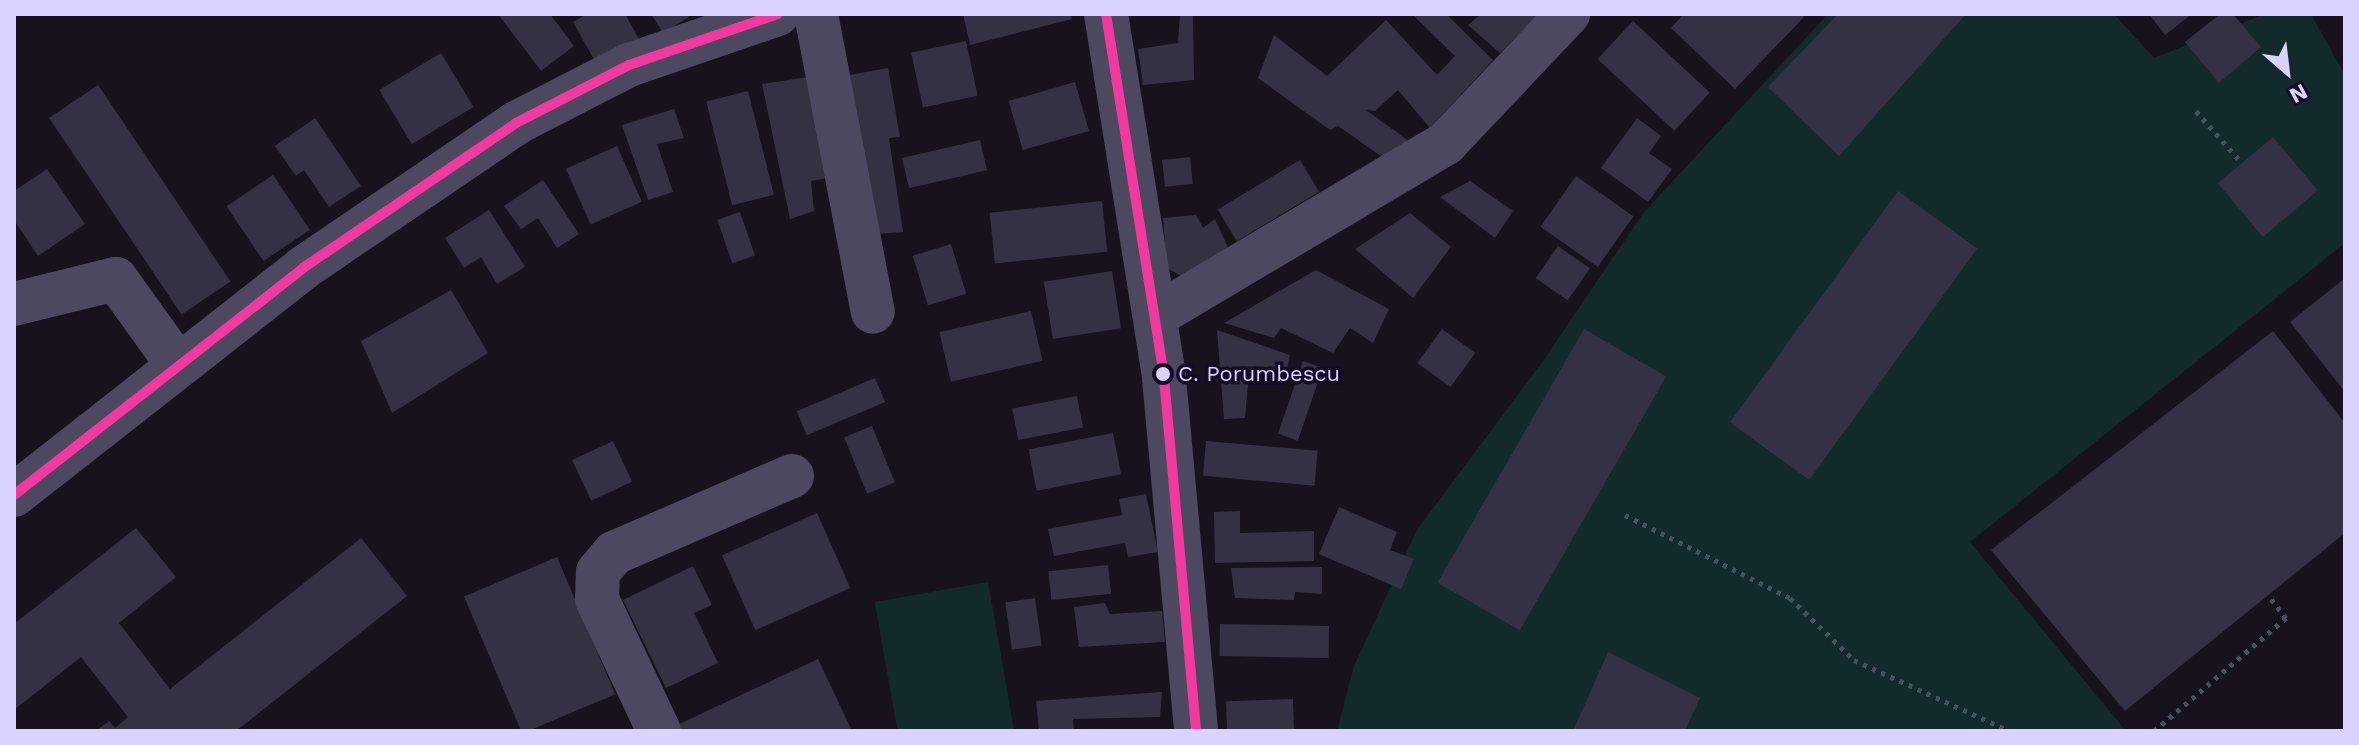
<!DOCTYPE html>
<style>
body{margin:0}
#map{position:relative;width:2359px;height:745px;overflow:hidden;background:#16131f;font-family:"Work Sans",sans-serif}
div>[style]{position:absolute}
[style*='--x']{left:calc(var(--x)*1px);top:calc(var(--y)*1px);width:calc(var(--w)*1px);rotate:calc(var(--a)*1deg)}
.green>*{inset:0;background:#122a2c;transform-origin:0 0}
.building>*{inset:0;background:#343142;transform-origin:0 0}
.path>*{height:5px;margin-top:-2.5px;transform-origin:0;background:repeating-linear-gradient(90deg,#465160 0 4px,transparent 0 10px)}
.minor>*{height:44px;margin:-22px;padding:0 22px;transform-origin:22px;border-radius:22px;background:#4b4860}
.bus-1>*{height:10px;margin:-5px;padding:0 5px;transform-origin:5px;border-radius:5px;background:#f13a9d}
.dots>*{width:22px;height:22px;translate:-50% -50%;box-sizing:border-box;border:4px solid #130e24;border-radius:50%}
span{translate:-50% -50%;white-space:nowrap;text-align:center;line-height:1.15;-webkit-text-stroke:7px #130e24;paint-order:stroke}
.bus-label{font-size:22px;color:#dad2ff}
.left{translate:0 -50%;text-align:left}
.frame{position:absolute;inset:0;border:16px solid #dad2ff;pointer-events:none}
.north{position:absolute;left:2247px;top:32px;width:80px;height:80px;-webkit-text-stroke:6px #130e24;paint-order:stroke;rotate:152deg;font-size:22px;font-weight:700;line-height:32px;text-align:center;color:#dad2ff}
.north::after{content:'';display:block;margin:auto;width:28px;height:36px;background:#dad2ff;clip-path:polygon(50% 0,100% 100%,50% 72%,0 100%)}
</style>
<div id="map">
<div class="green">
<i style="clip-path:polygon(1828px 14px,2114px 14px,2154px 58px,2265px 14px,2311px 14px,2345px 75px,2345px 243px,1970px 542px,2126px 731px,1337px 731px,1354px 666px,1417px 530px,1543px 361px,1644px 212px)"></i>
<i style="left:988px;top:582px;width:151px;height:115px;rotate:80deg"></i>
</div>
<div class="building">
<i style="clip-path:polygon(498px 14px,550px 14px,574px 46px,541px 71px)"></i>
<i style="clip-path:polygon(587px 14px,625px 14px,644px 48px,601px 72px,573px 22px)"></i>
<i style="clip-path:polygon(651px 14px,687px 14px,689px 17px,663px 33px)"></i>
<i style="clip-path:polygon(963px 14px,1071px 14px,1072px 19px,970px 45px)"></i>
<i style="clip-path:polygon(1180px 14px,1193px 14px,1194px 80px,1143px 85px,1138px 49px,1178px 43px)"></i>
<i style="clip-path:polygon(1412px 14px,1446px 14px,1493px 60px,1430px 128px,1398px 90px,1375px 111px,1366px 110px,1413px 144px,1385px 159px,1338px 126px,1330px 130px,1258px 78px,1274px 35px,1327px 76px,1386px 20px,1437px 75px,1455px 56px)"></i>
<i style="clip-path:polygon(1481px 14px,1539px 14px,1500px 53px,1468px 25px)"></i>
<i style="clip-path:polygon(1684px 14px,1800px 14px,1804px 17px,1735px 89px,1671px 28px)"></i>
<i style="clip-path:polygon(1838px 14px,1966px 14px,1839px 156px,1768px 87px)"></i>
<i style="clip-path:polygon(2149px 14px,2192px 14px,2165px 35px)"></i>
<i style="clip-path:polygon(2220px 14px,2233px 14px,2261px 47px,2219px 83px,2185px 42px)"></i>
<i style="left:1633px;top:21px;width:105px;height:52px;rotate:43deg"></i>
<i style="left:966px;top:41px;width:56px;height:56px;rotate:78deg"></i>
<i style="left:441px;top:53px;width:63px;height:72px;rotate:59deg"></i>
<i style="clip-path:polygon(888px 68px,900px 137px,889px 138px,903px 232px,876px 234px,849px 75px)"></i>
<i style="clip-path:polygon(815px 76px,833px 177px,811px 181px,814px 211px,790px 219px,762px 84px)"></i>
<i style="left:1075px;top:82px;width:51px;height:69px;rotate:74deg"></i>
<i style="left:98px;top:85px;width:237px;height:59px;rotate:56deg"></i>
<i style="left:748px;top:91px;width:107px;height:43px;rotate:76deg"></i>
<i style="clip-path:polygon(674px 109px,684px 138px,657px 144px,673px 192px,648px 200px,622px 125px)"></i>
<i style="clip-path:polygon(315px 118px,361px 186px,329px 207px,304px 170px,296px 176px,275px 146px)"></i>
<i style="clip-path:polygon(1637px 118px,1661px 136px,1649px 153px,1672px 169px,1648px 202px,1601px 168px)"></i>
<i style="left:2273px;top:137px;width:70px;height:72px;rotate:50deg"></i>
<i style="left:980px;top:140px;width:31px;height:80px;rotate:77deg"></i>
<i style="left:617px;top:146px;width:61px;height:56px;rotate:66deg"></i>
<i style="left:1190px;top:157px;width:27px;height:28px;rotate:84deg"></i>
<i style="left:1300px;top:160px;width:37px;height:96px;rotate:59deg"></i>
<i style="clip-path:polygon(47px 169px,85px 224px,38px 256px,14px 220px,14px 191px)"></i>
<i style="left:273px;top:175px;width:66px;height:56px;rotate:56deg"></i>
<i style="left:1576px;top:176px;width:70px;height:62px;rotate:35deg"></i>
<i style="clip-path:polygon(543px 180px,579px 234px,557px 248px,538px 218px,521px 229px,504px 206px)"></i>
<i style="clip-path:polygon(1470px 181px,1513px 211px,1495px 238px,1440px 197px)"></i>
<i style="left:1898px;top:191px;width:98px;height:286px;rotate:36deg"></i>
<i style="left:1102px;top:201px;width:51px;height:113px;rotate:84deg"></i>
<i style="clip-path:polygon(489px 210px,525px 267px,497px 284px,481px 257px,464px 268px,445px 238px)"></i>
<i style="left:740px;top:212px;width:46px;height:24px;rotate:71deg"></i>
<i style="clip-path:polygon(1410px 213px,1451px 247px,1413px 298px,1355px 249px)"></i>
<i style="clip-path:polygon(1196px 215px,1203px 228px,1215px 219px,1229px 250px,1185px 278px,1167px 268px,1163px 218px)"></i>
<i style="left:951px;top:244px;width:52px;height:40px;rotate:73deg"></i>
<i style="left:1558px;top:246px;width:39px;height:39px;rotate:35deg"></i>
<i style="clip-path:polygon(1316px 270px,1389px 309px,1373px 343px,1350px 328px,1333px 353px,1281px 328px,1274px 338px,1224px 323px)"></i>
<i style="left:1112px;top:271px;width:58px;height:69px;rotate:81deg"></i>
<i style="clip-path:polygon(2345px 278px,2345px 392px,2290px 322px)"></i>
<i style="clip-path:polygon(451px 290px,488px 353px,392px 413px,361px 341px)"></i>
<i style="left:1031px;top:311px;width:51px;height:94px;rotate:77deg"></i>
<i style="left:1442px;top:329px;width:41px;height:42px;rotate:36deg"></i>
<i style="left:1584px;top:329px;width:95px;height:293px;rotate:30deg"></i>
<i style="clip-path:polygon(1217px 330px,1290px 355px,1284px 383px,1249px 373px,1245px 418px,1224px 419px)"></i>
<i style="clip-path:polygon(2273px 331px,2345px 423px,2345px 533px,2125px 711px,1991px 550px)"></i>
<i style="left:1303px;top:361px;width:21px;height:77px;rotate:19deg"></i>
<i style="left:875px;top:378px;width:26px;height:85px;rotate:67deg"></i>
<i style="left:1077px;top:396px;width:32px;height:66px;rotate:79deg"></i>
<i style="left:872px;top:426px;width:61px;height:30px;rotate:68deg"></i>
<i style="left:1113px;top:433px;width:42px;height:86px;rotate:79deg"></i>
<i style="left:613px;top:441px;width:45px;height:45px;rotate:65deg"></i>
<i style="left:1206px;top:441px;width:112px;height:35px;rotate:5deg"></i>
<i style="clip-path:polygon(1146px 494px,1158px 552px,1128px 557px,1125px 543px,1054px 556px,1048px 529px,1122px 515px,1119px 499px)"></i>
<i style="clip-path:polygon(1339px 507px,1397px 532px,1390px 550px,1414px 559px,1401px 589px,1319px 554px)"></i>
<i style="clip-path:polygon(1240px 511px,1240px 533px,1314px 531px,1314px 561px,1215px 563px,1214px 512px)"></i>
<i style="left:817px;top:513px;width:82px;height:104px;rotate:66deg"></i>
<i style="clip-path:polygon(136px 528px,176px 577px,119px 623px,170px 689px,361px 538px,407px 596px,236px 731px,96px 731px,109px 721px,115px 728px,128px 717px,81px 657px,14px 710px,14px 624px)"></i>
<i style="left:557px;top:557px;width:149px;height:101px;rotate:67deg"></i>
<i style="left:1108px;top:565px;width:29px;height:60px;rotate:84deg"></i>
<i style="clip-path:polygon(693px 566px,712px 605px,694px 613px,718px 663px,666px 688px,623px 600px)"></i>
<i style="clip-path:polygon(1322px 567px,1322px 594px,1295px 592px,1294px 600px,1235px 598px,1231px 568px)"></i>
<i style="left:1035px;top:598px;width:48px;height:30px;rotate:82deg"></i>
<i style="clip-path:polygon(1105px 603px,1110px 614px,1162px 611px,1165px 642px,1079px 647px,1074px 607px)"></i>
<i style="left:1220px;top:624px;width:109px;height:32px;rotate:1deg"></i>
<i style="clip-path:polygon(1608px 652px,1700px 698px,1685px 731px,1573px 731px)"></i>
<i style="clip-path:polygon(818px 659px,852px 731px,677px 731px,675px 726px)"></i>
<i style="clip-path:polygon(1162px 692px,1160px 717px,1073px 719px,1074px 731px,1039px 731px,1036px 701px)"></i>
<i style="left:1293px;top:699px;width:32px;height:67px;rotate:88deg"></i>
</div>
<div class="path">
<i style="--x:2196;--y:111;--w:69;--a:48.5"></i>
<i style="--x:1625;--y:515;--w:185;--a:26.7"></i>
<i style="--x:1790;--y:598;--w:89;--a:44.1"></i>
<i style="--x:1854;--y:660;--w:171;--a:24.5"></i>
<i style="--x:2154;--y:731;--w:174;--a:-40.6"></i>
<i style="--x:2286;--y:618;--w:29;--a:-128"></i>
</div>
<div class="minor">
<i style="--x:816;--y:14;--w:303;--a:79.2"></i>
<i style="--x:1106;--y:14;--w:369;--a:80.9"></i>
<i style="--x:1164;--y:378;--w:354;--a:84.8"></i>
<i style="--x:14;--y:304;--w:105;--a:-13.8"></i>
<i style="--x:116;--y:279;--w:105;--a:54.3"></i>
<i style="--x:1155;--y:316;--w:339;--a:-30.7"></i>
<i style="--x:1446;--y:143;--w:178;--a:-46.6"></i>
<i style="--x:14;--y:495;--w:367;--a:-38.1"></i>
<i style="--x:303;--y:268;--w:258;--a:-34.2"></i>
<i style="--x:516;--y:123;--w:127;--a:-27.2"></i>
<i style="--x:629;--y:65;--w:157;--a:-18.9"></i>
<i style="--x:659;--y:731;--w:146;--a:-115.2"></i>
<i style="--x:597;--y:599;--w:27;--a:-88"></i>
<i style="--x:598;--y:572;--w:25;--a:-50"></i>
<i style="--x:614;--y:553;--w:194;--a:-23.4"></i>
</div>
<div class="bus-1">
<i style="--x:1106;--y:14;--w:369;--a:80.9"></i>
<i style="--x:1164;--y:378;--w:354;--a:84.8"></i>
<i style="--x:14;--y:495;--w:367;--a:-38.1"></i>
<i style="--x:303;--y:268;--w:258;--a:-34.2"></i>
<i style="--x:516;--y:123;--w:127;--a:-27.2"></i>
<i style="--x:629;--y:65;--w:157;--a:-18.9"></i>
</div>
<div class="dots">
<i style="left:1163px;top:374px;background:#dad2ff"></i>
</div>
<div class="bus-label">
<span class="left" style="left:1178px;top:374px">C. Porumbescu</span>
</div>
<div class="frame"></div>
<div class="north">N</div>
</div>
